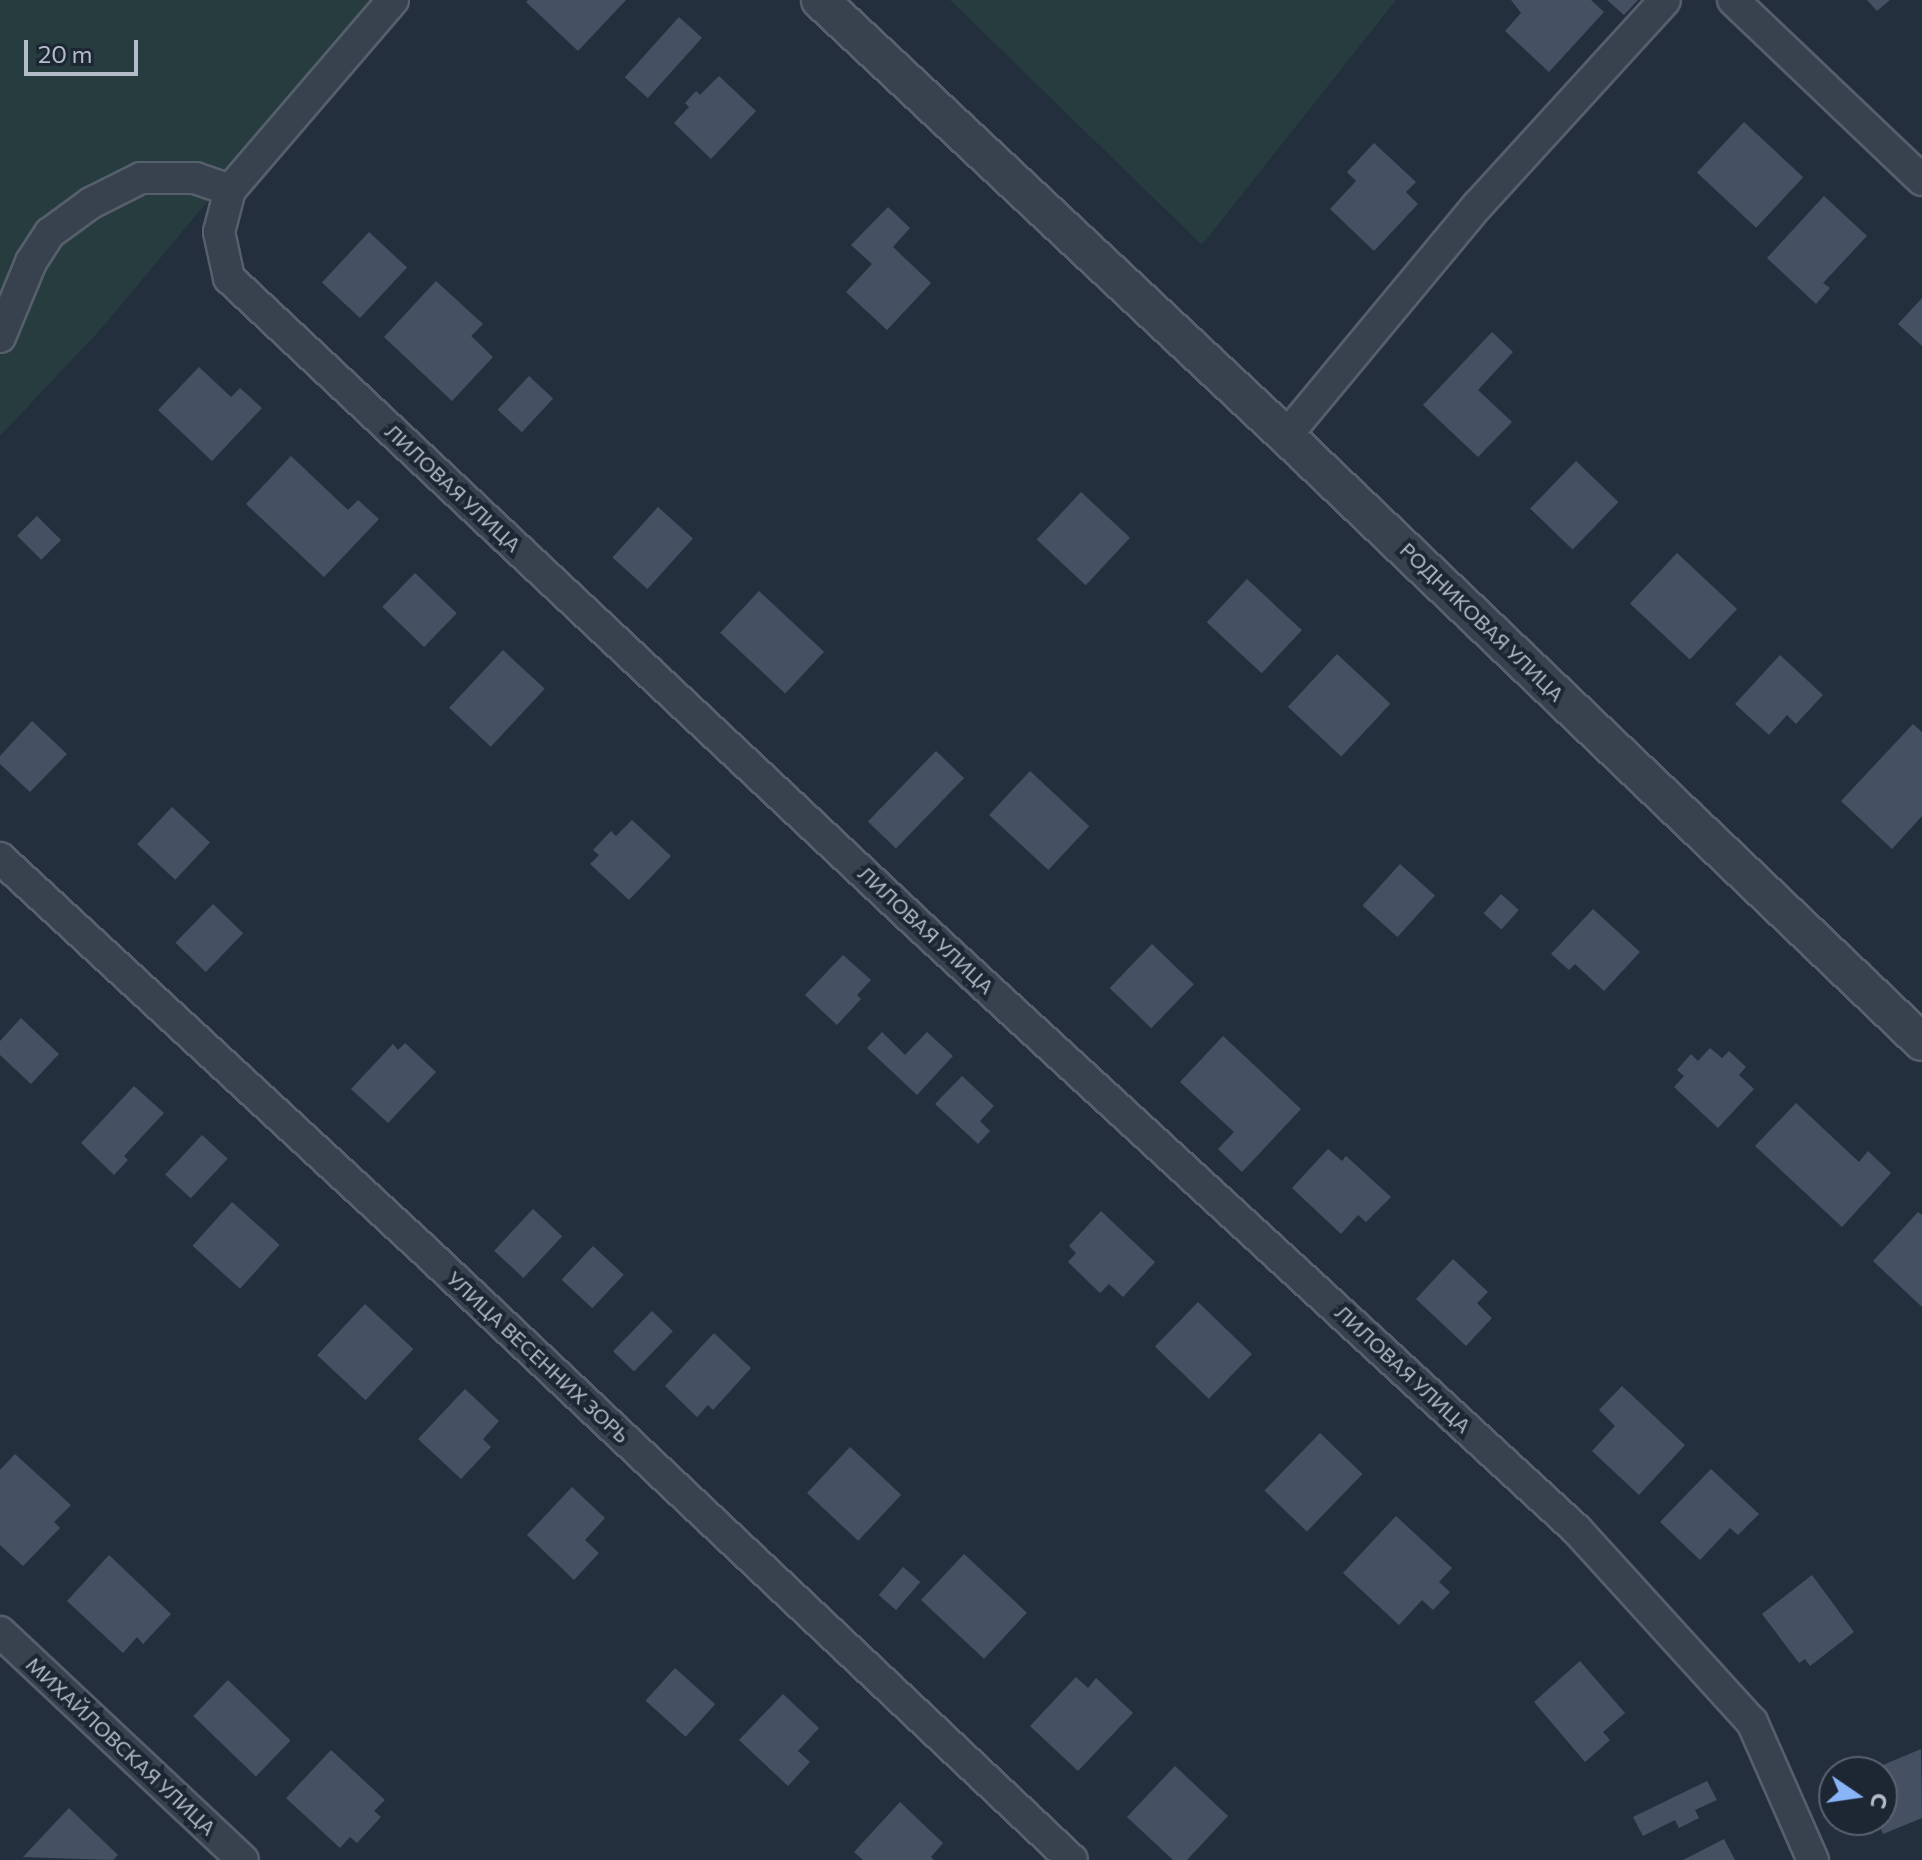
<!DOCTYPE html>
<meta charset="utf-8">
<style>
body{margin:0}
#map{position:relative;width:1922px;height:1860px;overflow:hidden;background:#242f3e;font-family:Commissioner,sans-serif}
div>[style]{position:absolute}
[style*='--x']{left:calc(var(--x)*1px);top:calc(var(--y)*1px);width:calc(var(--w)*1px);rotate:calc(var(--a)*1deg)}
.green>*{inset:0;background:#263c3f}
.building>*{inset:0;background:#455162;transform-origin:0 0}
.roads{filter:drop-shadow(2px 0 #565f6c) drop-shadow(-2px 0 #565f6c) drop-shadow(0 2px #565f6c) drop-shadow(0 -2px #565f6c)}
.minor>*{height:30px;margin:-15px;padding:0 15px;transform-origin:15px;border-radius:15px;background:#38414e}
.tertiary>*{height:36px;margin:-18px;padding:0 18px;transform-origin:18px;border-radius:18px;background:#38414e}
span{translate:-50% -50%;white-space:nowrap;text-align:center;line-height:1.15;-webkit-text-stroke:8px #1d2633;paint-order:stroke}
.street-label{font-size:20px;color:#b4bcc9}
.north{position:absolute;left:1818px;top:1756px;width:80px;height:80px;box-sizing:border-box;background:#1d2633;border:2px solid #59626f;border-radius:50%;rotate:103deg;font-size:22px;font-weight:700;line-height:32px;text-align:center;color:#b4bcc9}
.north::after{content:'';display:block;margin:auto;width:28px;height:36px;background:#8ab4f8;clip-path:polygon(50% 0,100% 100%,50% 72%,0 100%)}
.scale{position:absolute;left:24px;top:40px;width:114px;height:36px;box-sizing:border-box;border:4px solid #b4bcc9;border-top:0;padding-left:10px;font-size:24px;line-height:28px;white-space:nowrap;color:#b4bcc9;-webkit-text-stroke:6px #1d2633;paint-order:stroke}
</style>
<div id="map">
<div class="green">
<i style="clip-path:polygon(0 0,376px 0,100px 330px,0 436px)"></i>
<i style="clip-path:polygon(950px 0,1396px 0,1202px 245px)"></i>
</div>
<div class="building">
<i style="clip-path:polygon(528px 0,626px 0,578px 51px,526px 2px)"></i>
<i style="clip-path:polygon(1511px 0,1591px 0,1604px 12px,1549px 72px,1505px 31px,1521px 13px)"></i>
<i style="clip-path:polygon(1607px 0,1638px 0,1624px 15px)"></i>
<i style="clip-path:polygon(1867px 0,1890px 0,1877px 11px)"></i>
<i style="left:679px;top:17px;width:31px;height:81px;rotate:42deg"></i>
<i style="clip-path:polygon(719px 76px,756px 111px,711px 159px,674px 123px,689px 107px,685px 103px,696px 91px,700px 95px)"></i>
<i style="left:1744px;top:122px;width:81px;height:69px;rotate:43deg"></i>
<i style="clip-path:polygon(1374px 143px,1416px 182px,1406px 192px,1418px 204px,1374px 251px,1330px 209px,1356px 181px,1347px 172px)"></i>
<i style="clip-path:polygon(1824px 196px,1867px 236px,1823px 283px,1830px 288px,1816px 304px,1767px 258px)"></i>
<i style="clip-path:polygon(888px 207px,910px 228px,893px 247px,931px 283px,887px 330px,846px 292px,872px 264px,851px 245px)"></i>
<i style="left:369px;top:232px;width:52px;height:69px;rotate:43deg"></i>
<i style="clip-path:polygon(436px 281px,483px 324px,471px 336px,493px 357px,452px 401px,384px 337px)"></i>
<i style="clip-path:polygon(1922px 298px,1922px 346px,1898px 324px)"></i>
<i style="clip-path:polygon(1492px 332px,1513px 352px,1478px 390px,1512px 422px,1478px 457px,1423px 405px)"></i>
<i style="clip-path:polygon(199px 367px,231px 397px,240px 388px,262px 408px,212px 461px,158px 410px)"></i>
<i style="left:529px;top:376px;width:33px;height:46px;rotate:43deg"></i>
<i style="clip-path:polygon(291px 456px,348px 510px,358px 500px,379px 519px,324px 577px,246px 504px)"></i>
<i style="left:1576px;top:461px;width:59px;height:66px;rotate:44deg"></i>
<i style="left:1081px;top:492px;width:67px;height:65px;rotate:43deg"></i>
<i style="left:658px;top:507px;width:47px;height:68px;rotate:42deg"></i>
<i style="left:37px;top:516px;width:34px;height:28px;rotate:45deg"></i>
<i style="left:1677px;top:553px;width:82px;height:69px;rotate:43deg"></i>
<i style="left:415px;top:573px;width:58px;height:47px;rotate:44deg"></i>
<i style="left:1247px;top:579px;width:75px;height:59px;rotate:43deg"></i>
<i style="left:759px;top:591px;width:89px;height:57px;rotate:43deg"></i>
<i style="left:503px;top:650px;width:57px;height:79px;rotate:43deg"></i>
<i style="left:1337px;top:654px;width:73px;height:72px;rotate:43deg"></i>
<i style="clip-path:polygon(1780px 655px,1823px 695px,1796px 724px,1787px 715px,1769px 735px,1735px 704px)"></i>
<i style="clip-path:polygon(32px 721px,67px 754px,30px 792px,0 764px,0 756px)"></i>
<i style="clip-path:polygon(1913px 724px,1922px 732px,1922px 816px,1892px 849px,1841px 801px)"></i>
<i style="left:936px;top:751px;width:39px;height:98px;rotate:44deg"></i>
<i style="left:1030px;top:771px;width:81px;height:60px;rotate:43deg"></i>
<i style="left:172px;top:807px;width:52px;height:51px;rotate:43deg"></i>
<i style="clip-path:polygon(632px 820px,671px 856px,629px 900px,590px 864px,599px 855px,593px 850px,611px 831px,616px 836px)"></i>
<i style="left:1400px;top:864px;width:47px;height:56px;rotate:42deg"></i>
<i style="left:1501px;top:894px;width:24px;height:26px;rotate:42deg"></i>
<i style="left:213px;top:904px;width:42px;height:54px;rotate:44deg"></i>
<i style="clip-path:polygon(1593px 909px,1640px 952px,1604px 991px,1575px 964px,1569px 970px,1551px 954px)"></i>
<i style="left:1152px;top:944px;width:58px;height:61px;rotate:44deg"></i>
<i style="clip-path:polygon(843px 955px,871px 980px,857px 995px,861px 999px,837px 1025px,805px 995px)"></i>
<i style="clip-path:polygon(21px 1018px,59px 1054px,31px 1084px,0 1055px,0 1041px)"></i>
<i style="clip-path:polygon(882px 1032px,905px 1055px,927px 1032px,953px 1056px,917px 1095px,867px 1048px)"></i>
<i style="clip-path:polygon(1223px 1036px,1301px 1109px,1242px 1172px,1218px 1149px,1234px 1132px,1180px 1082px)"></i>
<i style="clip-path:polygon(405px 1043px,436px 1072px,388px 1123px,351px 1089px,393px 1044px,398px 1050px)"></i>
<i style="clip-path:polygon(1710px 1048px,1722px 1058px,1729px 1051px,1746px 1067px,1739px 1075px,1754px 1089px,1718px 1128px,1674px 1087px,1684px 1076px,1677px 1070px,1691px 1054px,1698px 1061px)"></i>
<i style="clip-path:polygon(962px 1076px,994px 1106px,980px 1121px,990px 1131px,978px 1144px,935px 1104px)"></i>
<i style="clip-path:polygon(134px 1086px,164px 1113px,124px 1156px,128px 1160px,114px 1175px,81px 1143px)"></i>
<i style="clip-path:polygon(1796px 1103px,1859px 1162px,1868px 1151px,1891px 1173px,1842px 1227px,1755px 1146px)"></i>
<i style="left:202px;top:1135px;width:35px;height:54px;rotate:43deg"></i>
<i style="clip-path:polygon(1328px 1149px,1342px 1161px,1346px 1156px,1391px 1197px,1366px 1222px,1358px 1215px,1341px 1234px,1292px 1188px)"></i>
<i style="left:232px;top:1202px;width:64px;height:59px;rotate:42deg"></i>
<i style="left:533px;top:1209px;width:40px;height:57px;rotate:43deg"></i>
<i style="clip-path:polygon(1101px 1211px,1155px 1262px,1123px 1297px,1109px 1284px,1100px 1293px,1068px 1262px,1076px 1253px,1069px 1246px)"></i>
<i style="clip-path:polygon(1918px 1212px,1922px 1215px,1922px 1307px,1873px 1261px)"></i>
<i style="left:593px;top:1246px;width:42px;height:46px;rotate:43deg"></i>
<i style="clip-path:polygon(1453px 1259px,1488px 1292px,1477px 1303px,1492px 1318px,1466px 1346px,1416px 1299px)"></i>
<i style="left:1198px;top:1302px;width:75px;height:62px;rotate:44deg"></i>
<i style="left:365px;top:1304px;width:66px;height:70px;rotate:43deg"></i>
<i style="left:652px;top:1311px;width:29px;height:56px;rotate:44deg"></i>
<i style="clip-path:polygon(714px 1333px,751px 1368px,713px 1410px,708px 1405px,697px 1417px,665px 1386px)"></i>
<i style="clip-path:polygon(1622px 1386px,1685px 1445px,1639px 1495px,1592px 1451px,1615px 1426px,1599px 1410px)"></i>
<i style="clip-path:polygon(465px 1389px,499px 1421px,483px 1439px,491px 1447px,461px 1479px,418px 1439px)"></i>
<i style="left:1320px;top:1433px;width:59px;height:80px;rotate:44deg"></i>
<i style="left:850px;top:1447px;width:70px;height:63px;rotate:43deg"></i>
<i style="clip-path:polygon(15px 1454px,71px 1505px,54px 1522px,60px 1528px,23px 1566px,0 1545px,0 1470px)"></i>
<i style="clip-path:polygon(1711px 1469px,1759px 1514px,1738px 1535px,1730px 1528px,1700px 1560px,1660px 1522px)"></i>
<i style="clip-path:polygon(572px 1487px,605px 1518px,585px 1540px,599px 1553px,574px 1580px,527px 1535px)"></i>
<i style="clip-path:polygon(1396px 1516px,1452px 1568px,1439px 1582px,1450px 1592px,1433px 1610px,1422px 1600px,1399px 1625px,1343px 1573px)"></i>
<i style="left:964px;top:1554px;width:86px;height:63px;rotate:43deg"></i>
<i style="clip-path:polygon(109px 1555px,171px 1614px,143px 1644px,137px 1637px,123px 1653px,67px 1601px)"></i>
<i style="left:903px;top:1567px;width:23px;height:37px;rotate:41deg"></i>
<i style="clip-path:polygon(1812px 1575px,1854px 1632px,1810px 1666px,1805px 1659px,1799px 1663px,1762px 1614px)"></i>
<i style="clip-path:polygon(1580px 1661px,1625px 1713px,1603px 1732px,1610px 1740px,1585px 1762px,1534px 1702px)"></i>
<i style="left:675px;top:1668px;width:54px;height:44px;rotate:42deg"></i>
<i style="clip-path:polygon(1076px 1677px,1088px 1688px,1096px 1678px,1133px 1713px,1078px 1771px,1030px 1726px)"></i>
<i style="left:228px;top:1680px;width:87px;height:50px;rotate:44deg"></i>
<i style="clip-path:polygon(783px 1694px,819px 1728px,798px 1751px,810px 1762px,788px 1786px,739px 1740px)"></i>
<i style="clip-path:polygon(1921px 1749px,1922px 1818px,1883px 1834px,1877px 1820px,1882px 1820px,1882px 1772px,1866px 1772px)"></i>
<i style="clip-path:polygon(331px 1750px,385px 1800px,374px 1811px,381px 1817px,357px 1843px,350px 1837px,340px 1848px,286px 1798px)"></i>
<i style="clip-path:polygon(1175px 1766px,1228px 1816px,1187px 1860px,1173px 1860px,1127px 1817px)"></i>
<i style="clip-path:polygon(1707px 1781px,1717px 1800px,1695px 1810px,1699px 1818px,1679px 1828px,1675px 1820px,1643px 1836px,1633px 1817px)"></i>
<i style="clip-path:polygon(900px 1802px,943px 1843px,931px 1857px,934px 1860px,863px 1860px,854px 1852px)"></i>
<i style="clip-path:polygon(69px 1808px,118px 1855px,113px 1860px,23px 1857px)"></i>
<i style="clip-path:polygon(1724px 1839px,1735px 1860px,1683px 1860px)"></i>
</div>
<div class="roads">
<div class="minor">
<i style="--x:393;--y:0;--w:250;--a:130.6"></i>
<i style="--x:230;--y:190;--w:43;--a:104.7"></i>
<i style="--x:219;--y:232;--w:47;--a:77.7"></i>
<i style="--x:229;--y:278;--w:952;--a:43.17"></i>
<i style="--x:923;--y:929;--w:888;--a:42.58"></i>
<i style="--x:1577;--y:1530;--w:260;--a:47.7"></i>
<i style="--x:1752;--y:1722;--w:151;--a:66.2"></i>
<i style="--x:1733;--y:0;--w:261;--a:43.6"></i>
<i style="--x:0;--y:337;--w:81;--a:-67.5"></i>
<i style="--x:31;--y:262;--w:35;--a:-57"></i>
<i style="--x:50;--y:233;--w:51;--a:-36.2"></i>
<i style="--x:91;--y:203;--w:56;--a:-26.6"></i>
<i style="--x:141;--y:178;--w:54;--a:0"></i>
<i style="--x:195;--y:178;--w:37;--a:19"></i>
<i style="--x:1286;--y:436;--w:300;--a:-50.3"></i>
<i style="--x:1478;--y:205;--w:277;--a:-47.6"></i>
<i style="--x:0;--y:858;--w:573;--a:42.74"></i>
<i style="--x:421;--y:1247;--w:894;--a:43.28"></i>
<i style="--x:0;--y:1632;--w:333;--a:43.2"></i>
</div>
<div class="tertiary">
<i style="--x:820;--y:0;--w:638;--a:43.1"></i>
<i style="--x:1286;--y:436;--w:878;--a:43.62"></i>
</div>
</div>
<div class="street-label">
<span style="left:453px;top:488px;rotate:43deg">ЛИЛОВАЯ УЛИЦА</span>
<span style="left:1482px;top:622px;rotate:44deg">РОДНИКОВАЯ УЛИЦА</span>
<span style="left:926px;top:930px;rotate:43deg">ЛИЛОВАЯ УЛИЦА</span>
<span style="left:538px;top:1357px;rotate:43deg">УЛИЦА ВЕСЕННИХ ЗОРЬ</span>
<span style="left:1403px;top:1369px;rotate:43deg">ЛИЛОВАЯ УЛИЦА</span>
<span style="left:121px;top:1746px;rotate:43deg">МИХАЙЛОВСКАЯ УЛИЦА</span>
</div>
<div class="north">С</div>
<div class="scale">20 m</div>
</div>
